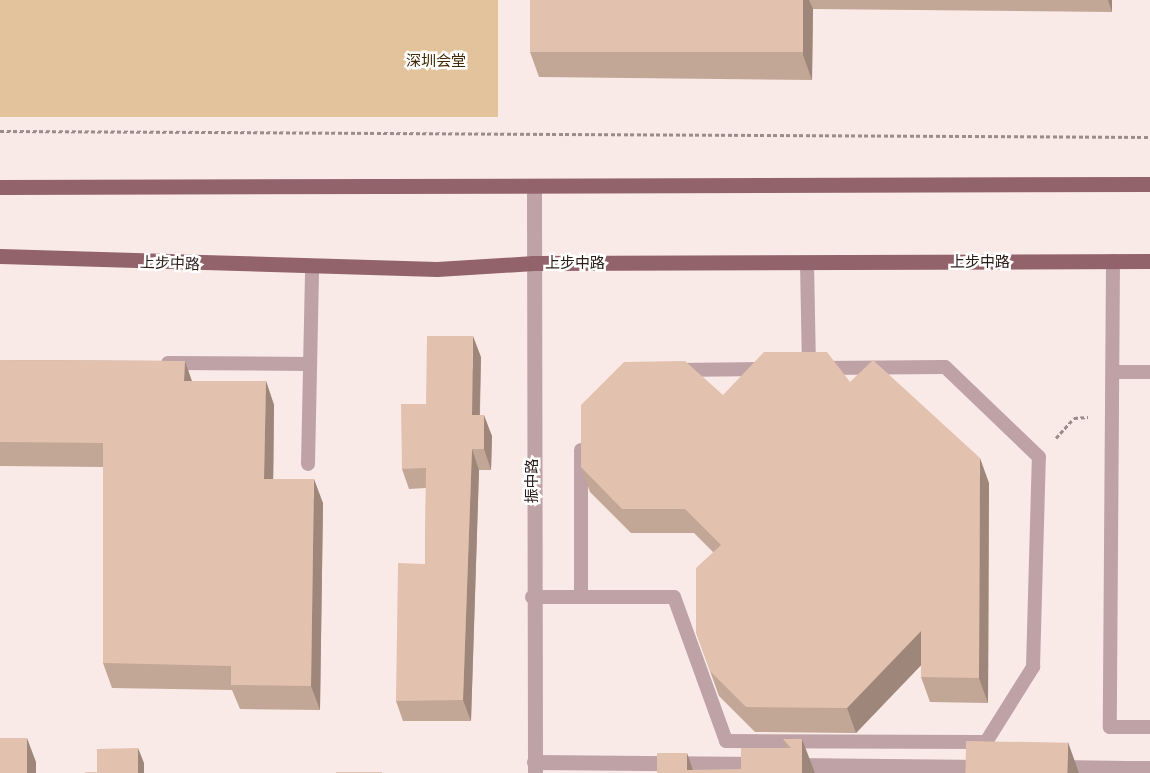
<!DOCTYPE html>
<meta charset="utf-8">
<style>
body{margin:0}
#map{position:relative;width:1150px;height:773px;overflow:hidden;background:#faeae7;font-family:"PT Sans","Noto Sans SC",sans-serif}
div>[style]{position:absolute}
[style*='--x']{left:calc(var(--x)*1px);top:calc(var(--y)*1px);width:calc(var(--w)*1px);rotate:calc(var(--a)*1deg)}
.green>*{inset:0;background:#e2c39c;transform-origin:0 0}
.path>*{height:3px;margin-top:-1.5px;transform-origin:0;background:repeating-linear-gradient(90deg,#9b8c89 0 4px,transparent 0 6.5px)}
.service>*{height:14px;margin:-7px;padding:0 7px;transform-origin:7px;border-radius:7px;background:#bea2a6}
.minor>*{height:15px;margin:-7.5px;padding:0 7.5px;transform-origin:7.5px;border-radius:7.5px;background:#bea2a6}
.tertiary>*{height:15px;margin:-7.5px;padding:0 7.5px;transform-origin:7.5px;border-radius:7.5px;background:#bea2a6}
.primary>*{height:15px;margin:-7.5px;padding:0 7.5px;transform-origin:7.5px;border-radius:7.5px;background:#92636a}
.wall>*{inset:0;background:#c2a696}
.shaded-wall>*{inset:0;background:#9e877a}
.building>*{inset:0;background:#e2c1ae;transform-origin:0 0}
span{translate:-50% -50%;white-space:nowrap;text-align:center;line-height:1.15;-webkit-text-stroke:5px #fff;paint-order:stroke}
.park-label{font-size:15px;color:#412904}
.street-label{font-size:15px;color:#2b1d1a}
</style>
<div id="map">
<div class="green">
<i style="left:0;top:0;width:498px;height:117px"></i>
</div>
<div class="path">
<i style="--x:0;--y:131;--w:1150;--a:0.3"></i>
<i style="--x:1056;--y:438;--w:27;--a:-48"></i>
<i style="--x:1074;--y:418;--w:14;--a:-4"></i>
</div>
<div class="service">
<i style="--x:1113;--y:261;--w:466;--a:90.4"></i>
<i style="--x:1110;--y:727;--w:40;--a:0"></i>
<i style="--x:807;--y:263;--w:106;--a:88.9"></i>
<i style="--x:168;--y:363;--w:142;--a:0.4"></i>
<i style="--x:676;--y:370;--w:89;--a:-0.6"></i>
<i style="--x:1113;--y:372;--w:37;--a:0"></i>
<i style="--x:308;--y:464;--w:196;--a:-88.8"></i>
<i style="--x:532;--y:597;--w:142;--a:0"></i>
<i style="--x:674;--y:597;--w:153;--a:70.1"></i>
<i style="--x:726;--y:741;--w:260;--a:0.2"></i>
<i style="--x:986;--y:742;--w:89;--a:-57.9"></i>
<i style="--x:1033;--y:667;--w:210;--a:-88.4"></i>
<i style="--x:1039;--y:457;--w:130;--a:-136.2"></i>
<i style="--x:945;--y:367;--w:124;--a:179.5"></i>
<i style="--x:581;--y:597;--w:147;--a:-90"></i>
<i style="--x:1127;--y:768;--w:23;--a:0"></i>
</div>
<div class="minor">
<i style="--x:534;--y:762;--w:226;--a:0.5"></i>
<i style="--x:791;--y:765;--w:194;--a:0.6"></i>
<i style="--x:1058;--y:767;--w:69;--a:0.8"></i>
<i style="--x:1127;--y:768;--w:5;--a:90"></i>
</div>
<div class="tertiary">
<i style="--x:534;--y:188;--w:585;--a:89.9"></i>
</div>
<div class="primary">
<i style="--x:0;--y:187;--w:1150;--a:-0.15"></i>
<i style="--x:0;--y:256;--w:437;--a:1.7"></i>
<i style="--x:437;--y:269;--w:97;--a:-3.5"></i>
<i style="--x:534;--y:263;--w:616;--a:-0.19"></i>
</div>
<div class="wall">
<i style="clip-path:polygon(530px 0,1112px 0,1112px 12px,813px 9px,812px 80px,539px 77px,530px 52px)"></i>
<i style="clip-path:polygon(481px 357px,480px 415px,492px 436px,491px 470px,479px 470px,471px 721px,403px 721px,396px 701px,425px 564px,426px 488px,409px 489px,402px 469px)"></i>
<i style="clip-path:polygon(0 360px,185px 361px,192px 381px,266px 381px,274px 405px,273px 479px,323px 503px,320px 710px,240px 709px,232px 690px,112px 688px,103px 663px,103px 467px,0 466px)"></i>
<i style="clip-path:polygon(850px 382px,989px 483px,988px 703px,930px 702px,921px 677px,921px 665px,856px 733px,755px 732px,719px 696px,696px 632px,713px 552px,694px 533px,631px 533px,590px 492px,581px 467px,723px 395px)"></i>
<i style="clip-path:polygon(783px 739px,815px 773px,741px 769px,786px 748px)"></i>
</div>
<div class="shaded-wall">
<i style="clip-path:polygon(803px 0,809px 0,813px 9px,812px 80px,803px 55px)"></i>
<i style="clip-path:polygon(1108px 0,1112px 0,1112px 12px)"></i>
<i style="clip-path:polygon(473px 336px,481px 357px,479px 436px,472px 415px)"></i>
<i style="clip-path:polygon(185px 361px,193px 385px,184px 381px)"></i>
<i style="clip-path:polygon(266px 381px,274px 405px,273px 503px,264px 479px)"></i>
<i style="clip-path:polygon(484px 415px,492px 436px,491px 470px,484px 449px)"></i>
<i style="clip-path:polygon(472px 449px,479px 470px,471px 721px,463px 700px)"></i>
<i style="clip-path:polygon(980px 458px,989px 483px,988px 703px,979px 678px)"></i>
<i style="clip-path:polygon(314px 479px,323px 503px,320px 710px,311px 686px)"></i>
<i style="clip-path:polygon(921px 631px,930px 656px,856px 733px,847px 708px)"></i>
<i style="clip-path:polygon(27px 738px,36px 762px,36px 773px,27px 773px)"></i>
<i style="clip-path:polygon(802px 739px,815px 773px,802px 773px)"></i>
<i style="clip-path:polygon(1068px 742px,1079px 773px,1067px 773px)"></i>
<i style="clip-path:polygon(138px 748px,144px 763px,144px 773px,138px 773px)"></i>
<i style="clip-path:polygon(687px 753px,694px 773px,687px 770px)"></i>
</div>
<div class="building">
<i style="left:530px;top:0;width:273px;height:52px"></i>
<i style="clip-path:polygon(427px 336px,473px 336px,472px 415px,484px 415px,484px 449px,472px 449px,463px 700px,396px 701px,398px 563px,425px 564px,426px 468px,402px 469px,401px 404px,426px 404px)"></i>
<i style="clip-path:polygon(764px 352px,827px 352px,850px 382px,873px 360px,980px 458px,979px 678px,921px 677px,921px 631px,847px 708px,746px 707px,710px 671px,696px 632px,696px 568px,721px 545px,685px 509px,622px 509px,581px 467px,581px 405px,624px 362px,685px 361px,723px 395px)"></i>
<i style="clip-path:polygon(0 360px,185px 361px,184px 381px,266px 381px,264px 479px,314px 479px,311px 686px,231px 685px,231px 666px,103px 663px,103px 443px,0 442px)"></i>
<i style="left:0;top:738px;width:27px;height:35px"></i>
<i style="clip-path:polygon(783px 739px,802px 739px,802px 773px,657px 773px,657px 753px,687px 753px,687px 770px,741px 769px,741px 748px,791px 748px)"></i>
<i style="left:966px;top:741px;width:102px;height:32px;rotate:1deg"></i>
<i style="clip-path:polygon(138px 748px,138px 773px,85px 773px,85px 772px,97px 772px,97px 749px)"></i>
<i style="left:336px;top:772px;width:46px;height:1px"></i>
</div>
<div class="park-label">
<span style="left:436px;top:61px">深圳会堂</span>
</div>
<div class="street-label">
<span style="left:980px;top:262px">上步中路</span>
<span style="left:170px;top:263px;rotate:2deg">上步中路</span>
<span style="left:575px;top:263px">上步中路</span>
<span style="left:532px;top:481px;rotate:-90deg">振中路</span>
</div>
</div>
